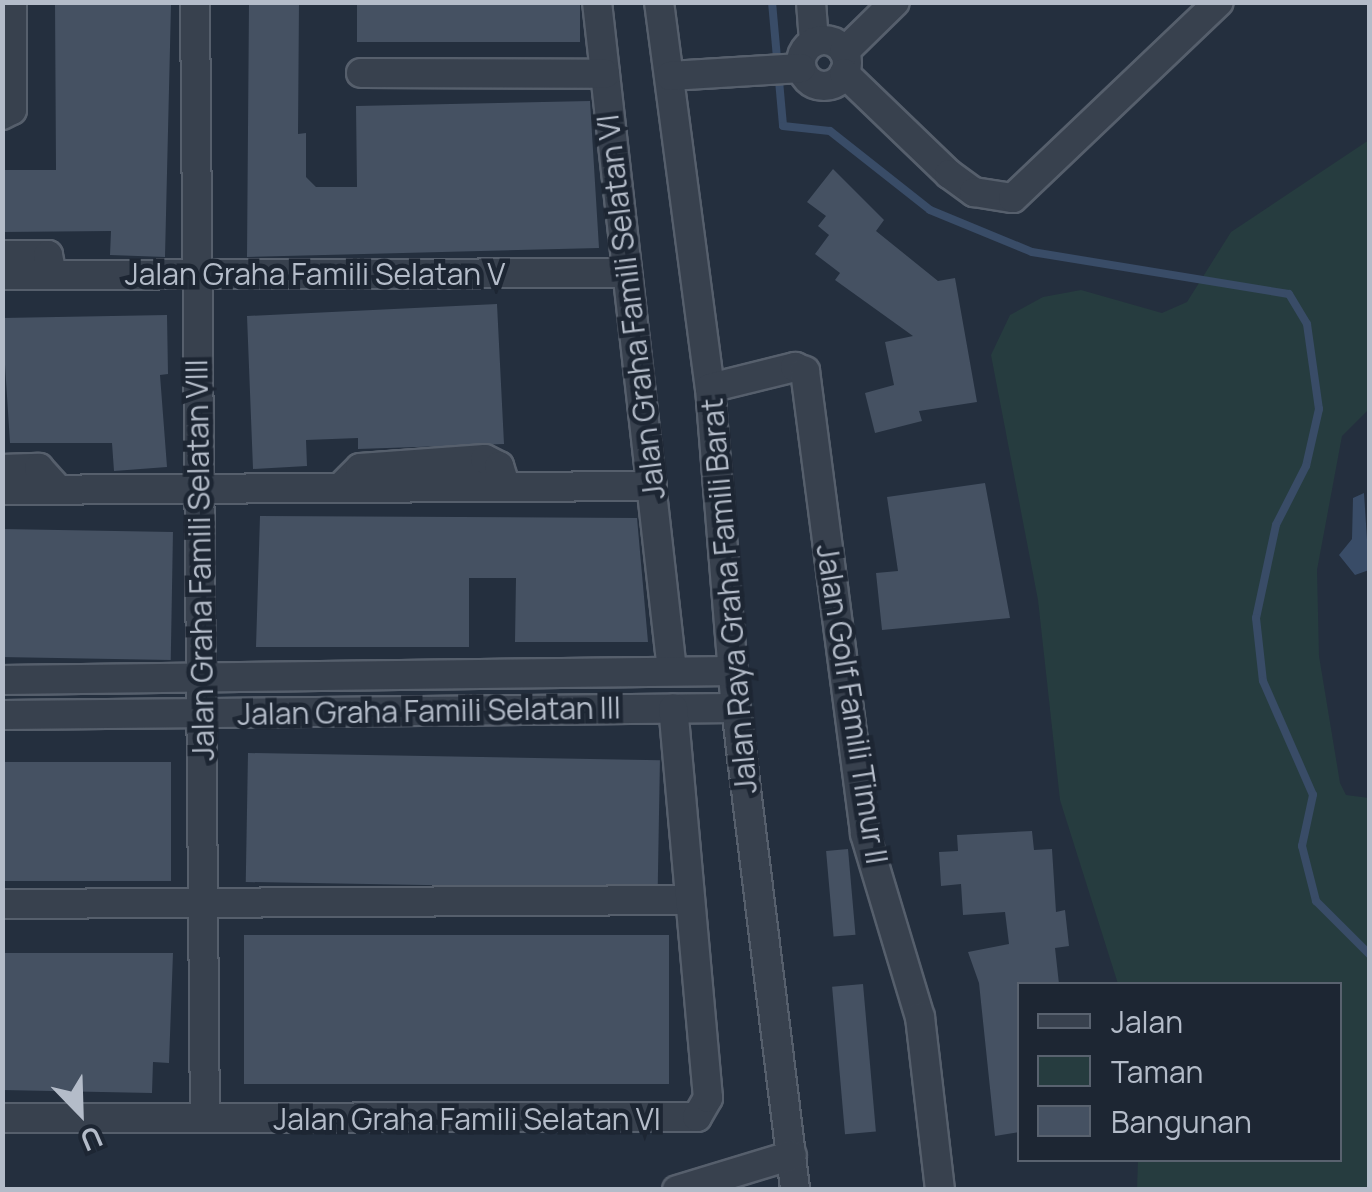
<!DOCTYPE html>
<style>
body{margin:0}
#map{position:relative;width:1372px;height:1192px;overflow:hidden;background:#242f3e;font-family:Manrope,sans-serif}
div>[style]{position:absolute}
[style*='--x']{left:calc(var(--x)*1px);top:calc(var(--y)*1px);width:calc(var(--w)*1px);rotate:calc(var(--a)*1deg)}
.green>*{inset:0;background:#263c3f}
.water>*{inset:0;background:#394c67}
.stream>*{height:8px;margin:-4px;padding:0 4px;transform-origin:4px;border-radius:4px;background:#394c67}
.building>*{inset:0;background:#455162;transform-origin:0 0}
.roads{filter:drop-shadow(2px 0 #565f6c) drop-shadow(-2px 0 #565f6c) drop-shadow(0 2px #565f6c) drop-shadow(0 -2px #565f6c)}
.minor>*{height:28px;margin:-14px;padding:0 14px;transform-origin:14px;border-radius:14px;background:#38414e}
.minor>.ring{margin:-14px;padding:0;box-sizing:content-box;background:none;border:28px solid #38414e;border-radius:50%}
span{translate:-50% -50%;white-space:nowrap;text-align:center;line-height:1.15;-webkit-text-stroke:9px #1d2633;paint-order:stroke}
.street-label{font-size:30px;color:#b4bcc9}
.frame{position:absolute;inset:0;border:5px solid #b4bcc9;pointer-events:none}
.legend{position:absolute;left:1017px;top:982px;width:325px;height:180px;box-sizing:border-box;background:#1d2633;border:2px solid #59626f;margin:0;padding:12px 18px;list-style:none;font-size:30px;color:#b4bcc9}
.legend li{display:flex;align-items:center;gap:20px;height:50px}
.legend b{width:50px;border:2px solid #59626f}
.north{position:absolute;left:30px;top:1062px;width:100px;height:100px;-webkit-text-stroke:8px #1d2633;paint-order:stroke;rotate:157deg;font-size:28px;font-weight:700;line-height:40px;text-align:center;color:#b4bcc9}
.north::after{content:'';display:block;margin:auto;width:35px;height:45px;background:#b4bcc9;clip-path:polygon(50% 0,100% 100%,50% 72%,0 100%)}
</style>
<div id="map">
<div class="green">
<i style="clip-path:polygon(1369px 140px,1369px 409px,1342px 436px,1317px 570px,1319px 656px,1340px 783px,1346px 795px,1369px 798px,1369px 1189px,1137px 1189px,1138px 1160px,1340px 1160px,1340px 984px,1118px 984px,1060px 800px,1038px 600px,991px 355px,1010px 315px,1043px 297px,1081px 290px,1162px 313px,1187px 302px,1231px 232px)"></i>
</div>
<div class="water">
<i style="clip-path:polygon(1364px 493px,1369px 570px,1355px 575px,1339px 555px,1352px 539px,1353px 498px)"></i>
</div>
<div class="stream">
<i style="--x:772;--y:2;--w:124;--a:84.9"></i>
<i style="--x:783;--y:126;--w:47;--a:6.1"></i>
<i style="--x:830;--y:131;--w:127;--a:38.3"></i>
<i style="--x:930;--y:210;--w:110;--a:22.4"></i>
<i style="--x:1032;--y:252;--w:260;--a:9.3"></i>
<i style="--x:1289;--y:294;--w:35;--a:59"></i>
<i style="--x:1307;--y:324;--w:86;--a:82"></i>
<i style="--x:1319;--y:409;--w:58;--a:102.8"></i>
<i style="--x:1306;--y:466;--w:66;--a:117"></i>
<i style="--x:1276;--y:525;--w:95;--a:102.1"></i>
<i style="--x:1256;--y:618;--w:63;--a:83.7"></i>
<i style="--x:1263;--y:681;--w:124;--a:66.3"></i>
<i style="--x:1313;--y:795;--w:52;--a:102.2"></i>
<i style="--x:1302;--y:846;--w:57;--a:75.7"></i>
<i style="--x:1316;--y:901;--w:76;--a:45"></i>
</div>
<div class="building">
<i style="clip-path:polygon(55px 2px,171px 5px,165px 257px,110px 255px,111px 231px,2px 232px,2px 170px,56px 170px)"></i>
<i style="clip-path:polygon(249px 2px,299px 2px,298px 134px,306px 133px,306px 177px,316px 187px,357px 187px,356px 106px,590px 101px,599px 248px,247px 257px)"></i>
<i style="left:357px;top:2px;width:223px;height:40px"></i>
<i style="clip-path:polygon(833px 169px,884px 220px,876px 231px,938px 281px,955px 278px,977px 402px,919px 411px,922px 421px,875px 433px,865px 393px,894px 385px,885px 342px,913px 336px,835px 280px,840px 273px,815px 254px,829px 235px,818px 226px,826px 216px,807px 202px)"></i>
<i style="clip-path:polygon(497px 304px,504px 444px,358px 449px,358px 438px,306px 440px,307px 466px,253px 469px,247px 316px)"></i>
<i style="clip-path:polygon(167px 315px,168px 374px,160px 375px,167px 467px,114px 471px,112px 443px,10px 443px,2px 318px)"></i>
<i style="clip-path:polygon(985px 483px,1010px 618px,882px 630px,876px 573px,898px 571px,887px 497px)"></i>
<i style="clip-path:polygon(260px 516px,637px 518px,648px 642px,515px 642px,516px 578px,469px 578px,469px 647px,256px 647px)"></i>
<i style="left:2px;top:529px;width:171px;height:128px;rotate:1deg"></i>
<i style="left:248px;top:753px;width:412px;height:129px;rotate:1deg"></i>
<i style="left:2px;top:762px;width:169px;height:119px"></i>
<i style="clip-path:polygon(1032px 831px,1034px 850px,1052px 849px,1056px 912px,1065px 910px,1069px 946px,1055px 948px,1059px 984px,1020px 984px,1020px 1132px,995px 1136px,979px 983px,968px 952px,1009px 944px,1005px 912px,963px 915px,961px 884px,941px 886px,939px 852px,958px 851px,957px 835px)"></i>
<i style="left:848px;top:849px;width:86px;height:22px;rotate:85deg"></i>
<i style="left:669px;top:935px;width:149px;height:425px;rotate:90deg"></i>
<i style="clip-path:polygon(2px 953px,173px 953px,169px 1063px,153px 1062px,152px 1093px,2px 1090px)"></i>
<i style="left:863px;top:984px;width:148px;height:31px;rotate:85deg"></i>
</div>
<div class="roads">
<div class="minor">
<i style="--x:195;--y:2;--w:1115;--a:89.49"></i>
<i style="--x:597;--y:2;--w:673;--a:83.6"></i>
<i style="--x:659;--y:2;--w:389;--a:82.5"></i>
<i style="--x:710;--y:388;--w:321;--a:85.4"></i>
<i style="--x:736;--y:708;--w:486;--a:83"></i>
<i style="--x:811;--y:2;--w:40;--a:85.7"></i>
<i class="ring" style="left:801px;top:40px;width:18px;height:18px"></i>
<i style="--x:844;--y:52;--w:71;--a:-44.4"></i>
<i style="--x:361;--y:73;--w:244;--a:0.2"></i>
<i style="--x:844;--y:73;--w:146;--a:43.9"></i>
<i style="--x:949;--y:174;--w:31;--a:36"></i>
<i style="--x:974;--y:192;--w:39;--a:9"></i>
<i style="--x:1013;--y:198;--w:284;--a:-43.6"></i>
<i style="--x:670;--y:76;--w:131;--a:-3.5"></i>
<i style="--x:2;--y:115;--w:11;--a:-27"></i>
<i style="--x:12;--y:110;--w:108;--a:-90"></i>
<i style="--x:2;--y:255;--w:46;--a:0"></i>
<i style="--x:48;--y:255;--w:20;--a:79"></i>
<i style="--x:2;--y:275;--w:625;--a:-0.18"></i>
<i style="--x:710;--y:388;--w:88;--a:-13.9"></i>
<i style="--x:795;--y:367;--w:11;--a:22"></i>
<i style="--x:805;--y:371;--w:467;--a:82.6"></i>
<i style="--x:865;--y:834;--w:191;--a:73.3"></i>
<i style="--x:920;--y:1017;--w:174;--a:83.4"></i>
<i style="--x:2;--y:469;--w:37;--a:-2"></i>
<i style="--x:39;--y:468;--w:28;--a:48"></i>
<i style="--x:340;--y:488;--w:28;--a:-45"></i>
<i style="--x:360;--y:468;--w:125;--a:-4.1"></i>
<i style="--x:485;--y:459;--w:16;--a:27"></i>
<i style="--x:499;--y:466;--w:22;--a:72"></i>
<i style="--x:2;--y:490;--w:650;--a:-0.35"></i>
<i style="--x:2;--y:680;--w:731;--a:-0.71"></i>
<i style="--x:2;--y:715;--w:734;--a:-0.55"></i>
<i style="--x:2;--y:904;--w:688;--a:-0.33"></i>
<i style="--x:2;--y:1118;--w:695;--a:-0.08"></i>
<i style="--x:697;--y:1117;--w:22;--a:-60"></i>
<i style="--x:708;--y:1098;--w:391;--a:-95.1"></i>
<i style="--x:677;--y:1190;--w:120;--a:-16.9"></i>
</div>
</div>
<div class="street-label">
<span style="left:315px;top:274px">Jalan Graha Famili Selatan V</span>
<span style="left:631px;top:307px;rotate:-97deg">Jalan Graha Famili Selatan VI</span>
<span style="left:200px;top:560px;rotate:-91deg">Jalan Graha Famili Selatan VIII</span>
<span style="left:729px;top:596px;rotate:-95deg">Jalan Raya Graha Famili Barat</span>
<span style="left:852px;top:704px;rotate:81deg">Jalan Golf Famili Timur II</span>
<span style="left:429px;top:711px;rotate:-1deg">Jalan Graha Famili Selatan III</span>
<span style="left:467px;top:1119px">Jalan Graha Famili Selatan VI</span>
</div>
<div class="frame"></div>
<ul class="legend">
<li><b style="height:12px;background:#38414e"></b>Jalan</li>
<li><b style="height:28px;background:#263c3f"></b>Taman</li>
<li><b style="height:28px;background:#455162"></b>Bangunan</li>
</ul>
<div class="north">U</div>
</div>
